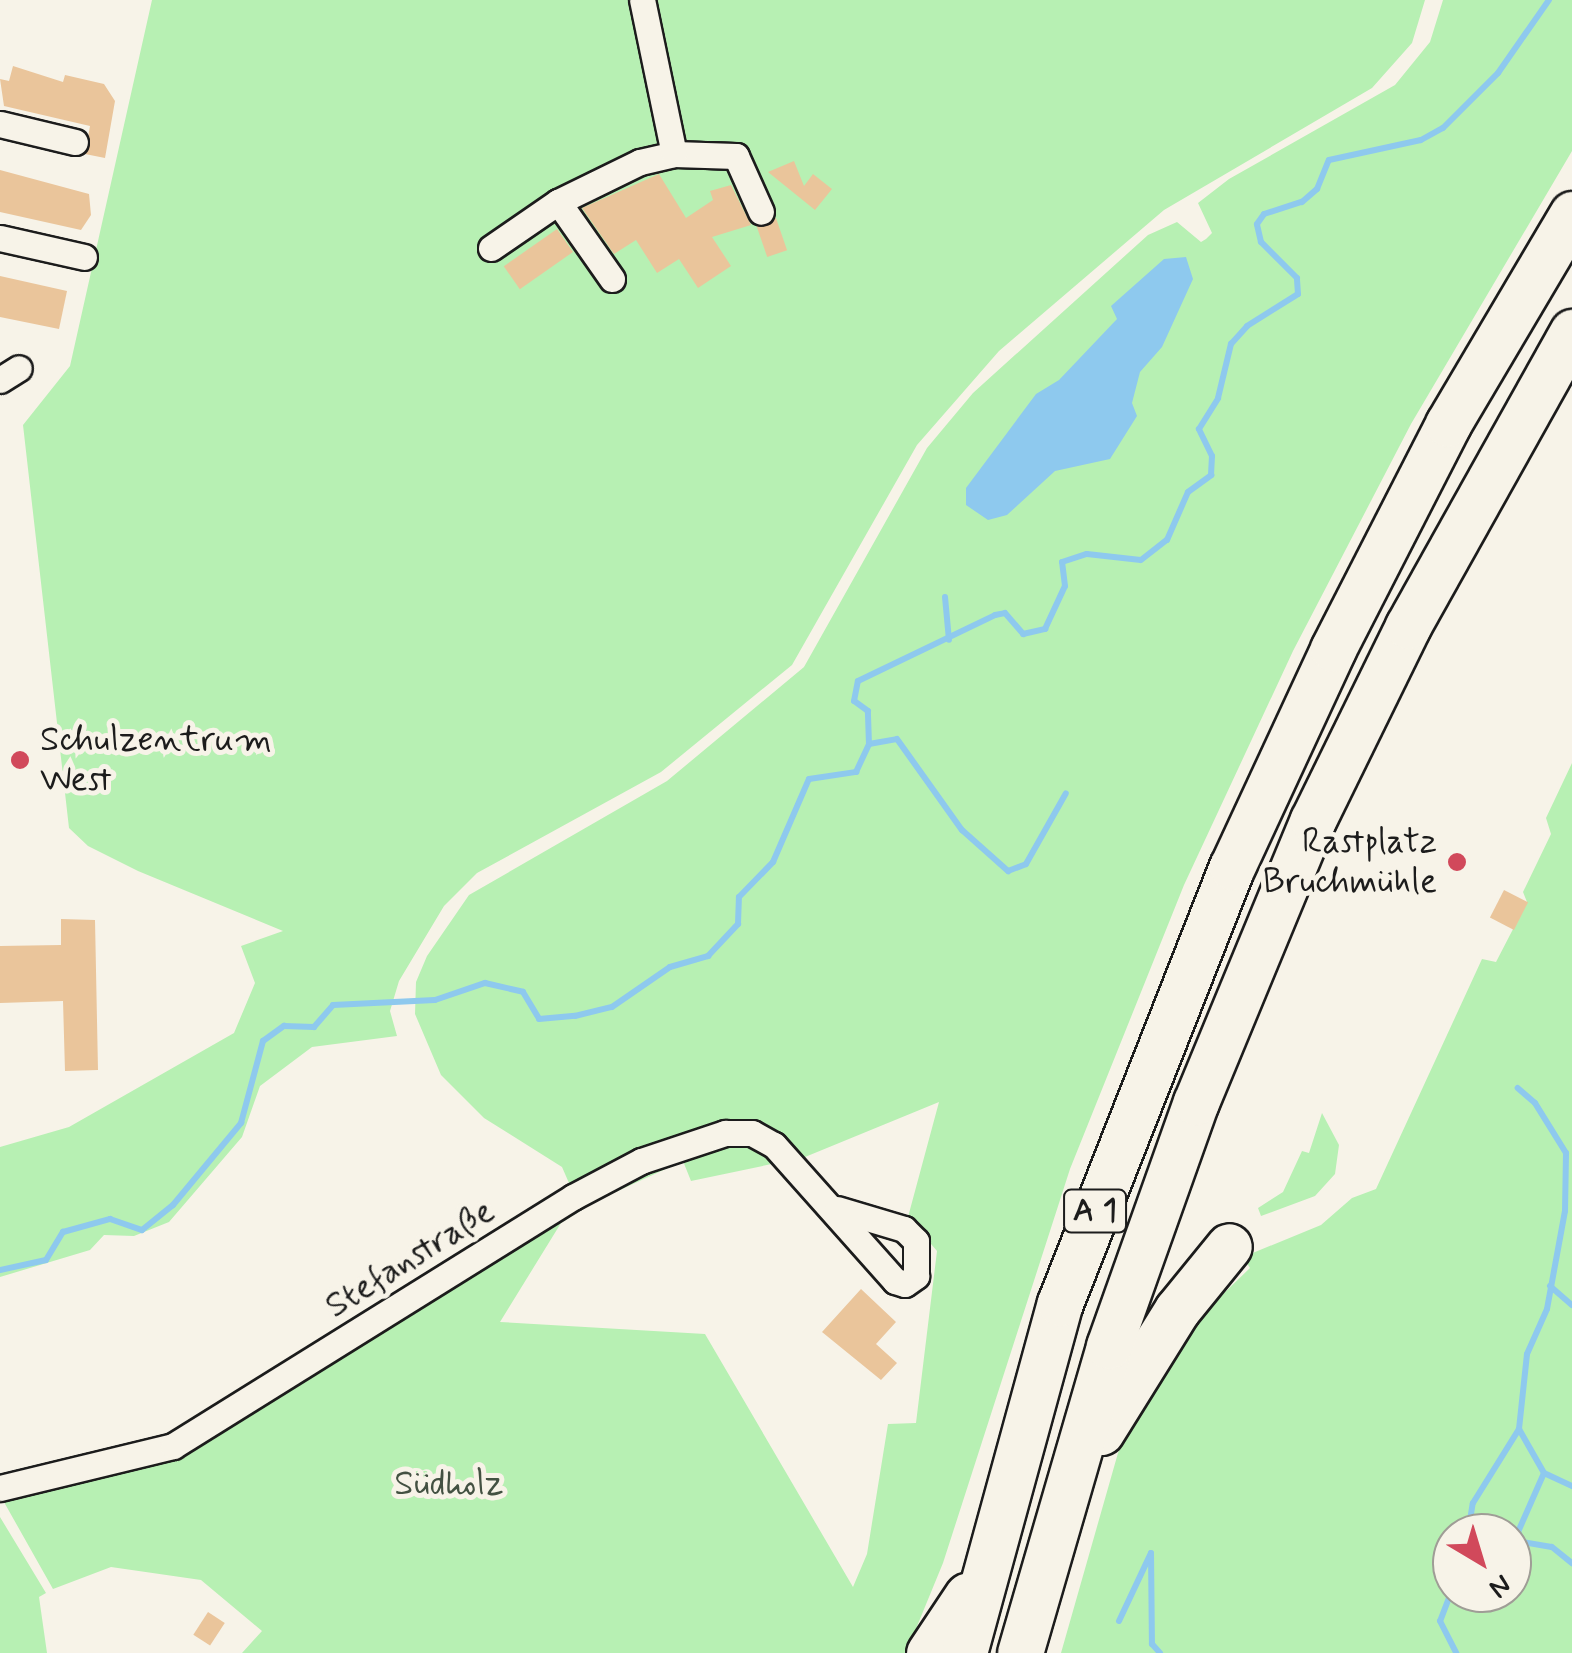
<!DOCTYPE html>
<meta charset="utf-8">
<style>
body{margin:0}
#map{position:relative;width:1572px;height:1653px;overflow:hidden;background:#f7f3e8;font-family:Mynerve,sans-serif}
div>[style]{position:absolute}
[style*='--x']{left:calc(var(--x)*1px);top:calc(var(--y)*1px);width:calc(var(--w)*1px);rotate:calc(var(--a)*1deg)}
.green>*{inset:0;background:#b7f0b3}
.water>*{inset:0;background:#8ec9ee}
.stream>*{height:6px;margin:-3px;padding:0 3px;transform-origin:3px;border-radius:3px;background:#8ec9ee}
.building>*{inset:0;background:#eac59b;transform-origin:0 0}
.roads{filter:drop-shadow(2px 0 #1c1c1c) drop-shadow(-2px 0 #1c1c1c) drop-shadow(0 2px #1c1c1c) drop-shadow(0 -2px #1c1c1c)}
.minor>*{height:25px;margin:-12.5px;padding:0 12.5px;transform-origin:12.5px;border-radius:12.5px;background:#f7f3e8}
.motorway>*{height:45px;margin:-22.5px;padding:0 22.5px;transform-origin:22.5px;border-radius:22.5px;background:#f7f3e8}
.dots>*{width:28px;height:28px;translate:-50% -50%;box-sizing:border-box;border:5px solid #f7f3e8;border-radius:50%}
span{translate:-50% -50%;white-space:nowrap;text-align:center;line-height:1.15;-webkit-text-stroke:10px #f7f3e8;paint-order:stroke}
.shield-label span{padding:2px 8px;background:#f7f3e8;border:2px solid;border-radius:8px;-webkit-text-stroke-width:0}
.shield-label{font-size:32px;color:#1c1c1c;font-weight:700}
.poi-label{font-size:35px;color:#1c1c1c}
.left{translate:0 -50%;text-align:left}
.right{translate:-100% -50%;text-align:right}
.street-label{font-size:35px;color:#1c1c1c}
.park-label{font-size:35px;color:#435142}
.north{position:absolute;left:1432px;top:1513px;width:100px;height:100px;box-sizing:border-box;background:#f7f3e8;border:2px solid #9f9d96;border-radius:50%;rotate:142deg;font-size:28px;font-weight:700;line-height:40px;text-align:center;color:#1c1c1c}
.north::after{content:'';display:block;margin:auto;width:35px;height:45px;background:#d1495b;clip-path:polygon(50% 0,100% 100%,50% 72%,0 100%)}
</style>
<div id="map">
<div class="green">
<i style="clip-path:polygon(152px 0,1425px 0,1412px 43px,1372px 88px,1164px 210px,999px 351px,917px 445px,792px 665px,661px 772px,477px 873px,444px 906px,399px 981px,390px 1011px,397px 1036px,312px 1047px,260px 1086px,242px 1137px,169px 1222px,134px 1236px,104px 1235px,90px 1250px,0 1277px,0 1147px,69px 1127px,234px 1033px,255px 983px,241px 946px,283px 931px,138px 871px,88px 846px,69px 828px,23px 425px,70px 366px)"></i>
<i style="clip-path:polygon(evenodd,1443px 0,1572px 0,1572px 151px,1411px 424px,1293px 651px,1184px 885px,1070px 1169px,943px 1563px,906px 1653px,242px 1653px,262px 1631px,201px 1580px,111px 1567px,53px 1589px,0 1495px,167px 1456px,579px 1206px,562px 1167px,484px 1118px,441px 1075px,415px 1014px,416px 982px,427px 956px,469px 895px,667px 781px,804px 667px,927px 448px,973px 393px,1148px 235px,1177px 222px,1201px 242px,1206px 239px,1212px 233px,1198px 203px,1229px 179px,1395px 85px,1430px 42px,1443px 0,939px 1102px,908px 1217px,937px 1251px,916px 1423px,888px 1424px,867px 1554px,853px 1587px,705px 1334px,500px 1322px,561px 1223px,596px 1201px,683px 1161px,691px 1181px,805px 1157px,939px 1102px)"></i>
<i style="clip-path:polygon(evenodd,1572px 763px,1572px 1653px,1061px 1653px,1118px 1453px,1146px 1390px,1189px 1327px,1250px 1268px,1243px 1257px,1321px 1225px,1352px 1198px,1376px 1189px,1482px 959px,1496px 962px,1527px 902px,1523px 892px,1551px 834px,1546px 818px,1572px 763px,1452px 1533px,1512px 1533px,1512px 1593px,1452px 1593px,1452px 1533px)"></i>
<i style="clip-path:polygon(1322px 1113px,1339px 1145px,1335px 1174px,1315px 1196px,1261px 1216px,1258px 1208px,1283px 1192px,1302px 1151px,1309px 1153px)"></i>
<i style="clip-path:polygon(0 1517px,46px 1593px,39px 1597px,47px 1653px,0 1653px)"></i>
</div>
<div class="water">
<i style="clip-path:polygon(1186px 257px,1193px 279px,1162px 347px,1140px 372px,1132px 403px,1137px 416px,1110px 459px,1055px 471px,1007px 515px,988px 520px,966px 505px,966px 488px,1036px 394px,1059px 380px,1117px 319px,1111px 306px,1164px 259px)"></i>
</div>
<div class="stream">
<i style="--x:945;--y:597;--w:43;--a:84.7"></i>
<i style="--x:869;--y:744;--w:28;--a:-10"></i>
<i style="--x:897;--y:739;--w:112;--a:54.5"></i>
<i style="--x:962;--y:830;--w:62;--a:41.7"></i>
<i style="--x:1008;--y:871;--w:19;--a:-21"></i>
<i style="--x:1026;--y:864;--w:81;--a:-60.6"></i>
<i style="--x:0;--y:1270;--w:47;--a:-12.3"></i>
<i style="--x:46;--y:1260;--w:33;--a:-59"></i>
<i style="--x:63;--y:1232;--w:49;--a:-15.5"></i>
<i style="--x:110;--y:1219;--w:34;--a:19"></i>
<i style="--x:142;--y:1230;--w:40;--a:-39"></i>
<i style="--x:173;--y:1205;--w:107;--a:-50.3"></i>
<i style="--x:241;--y:1123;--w:85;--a:-75"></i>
<i style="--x:263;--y:1041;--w:26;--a:-36"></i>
<i style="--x:284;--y:1026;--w:30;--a:2"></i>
<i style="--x:314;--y:1027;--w:29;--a:-49"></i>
<i style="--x:333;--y:1005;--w:102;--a:-2.8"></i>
<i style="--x:435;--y:1000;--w:53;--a:-18.8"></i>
<i style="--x:485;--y:983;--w:39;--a:13"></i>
<i style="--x:523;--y:992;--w:31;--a:59"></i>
<i style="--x:539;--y:1019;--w:36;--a:-5"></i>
<i style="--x:575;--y:1016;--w:38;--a:-14"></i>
<i style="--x:612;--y:1007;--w:70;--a:-34.6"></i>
<i style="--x:670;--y:967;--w:40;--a:-16"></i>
<i style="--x:708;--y:956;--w:44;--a:-46.8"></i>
<i style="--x:738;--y:924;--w:27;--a:-88"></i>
<i style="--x:739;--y:897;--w:49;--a:-45.8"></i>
<i style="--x:773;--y:862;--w:90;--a:-66.6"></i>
<i style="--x:809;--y:779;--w:48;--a:-8.5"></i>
<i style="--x:856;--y:772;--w:31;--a:-65"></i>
<i style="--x:869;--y:744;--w:33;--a:-92"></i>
<i style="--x:868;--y:711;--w:17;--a:-144"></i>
<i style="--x:854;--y:701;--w:20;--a:-79"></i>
<i style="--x:858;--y:681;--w:152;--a:-25.7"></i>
<i style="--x:995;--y:615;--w:10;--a:-11"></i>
<i style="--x:1005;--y:613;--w:28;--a:49"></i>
<i style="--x:1023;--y:634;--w:23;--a:-13"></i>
<i style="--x:1045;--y:629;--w:47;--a:-65.1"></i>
<i style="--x:1065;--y:586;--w:24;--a:-97"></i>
<i style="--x:1062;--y:562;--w:26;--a:-18"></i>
<i style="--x:1087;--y:554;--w:54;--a:6.3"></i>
<i style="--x:1141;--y:560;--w:33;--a:-38"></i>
<i style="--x:1167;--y:540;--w:52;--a:-66.4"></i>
<i style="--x:1188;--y:492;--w:29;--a:-36"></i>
<i style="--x:1211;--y:475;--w:19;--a:-87"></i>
<i style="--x:1212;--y:456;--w:30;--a:-116"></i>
<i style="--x:1199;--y:429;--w:36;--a:-58"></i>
<i style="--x:1218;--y:398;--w:56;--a:-76.5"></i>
<i style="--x:1231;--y:344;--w:24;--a:-48"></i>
<i style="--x:1247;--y:326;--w:60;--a:-32.1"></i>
<i style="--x:1298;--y:294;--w:16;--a:-94"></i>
<i style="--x:1297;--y:278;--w:51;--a:-135"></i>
<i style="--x:1261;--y:242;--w:18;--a:-103"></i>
<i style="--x:1257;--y:224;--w:12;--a:-55"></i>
<i style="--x:1264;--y:214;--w:40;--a:-18"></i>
<i style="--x:1302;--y:202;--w:20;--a:-41"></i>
<i style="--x:1317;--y:189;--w:31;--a:-68"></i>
<i style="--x:1329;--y:160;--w:94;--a:-12.3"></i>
<i style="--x:1421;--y:140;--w:25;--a:-29"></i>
<i style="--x:1443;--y:128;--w:78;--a:-45"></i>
<i style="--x:1498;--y:73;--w:89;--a:-55.1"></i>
<i style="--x:1550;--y:1286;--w:29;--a:41"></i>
<i style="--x:1519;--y:1429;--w:51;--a:60.4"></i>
<i style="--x:1544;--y:1473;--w:31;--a:25"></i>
<i style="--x:1544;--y:1473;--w:64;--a:113.8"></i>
<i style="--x:1518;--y:1532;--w:11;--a:63"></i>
<i style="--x:1523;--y:1542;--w:29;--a:10"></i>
<i style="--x:1552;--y:1547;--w:26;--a:39"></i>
<i style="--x:1468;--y:1533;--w:30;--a:-81"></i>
<i style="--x:1473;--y:1503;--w:87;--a:-58.1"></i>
<i style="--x:1519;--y:1429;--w:75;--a:-83.9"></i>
<i style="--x:1527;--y:1354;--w:49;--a:-66"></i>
<i style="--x:1547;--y:1309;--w:100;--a:-79.6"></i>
<i style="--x:1565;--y:1211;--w:58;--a:-89"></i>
<i style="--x:1566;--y:1153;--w:59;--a:-121.8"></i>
<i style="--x:1535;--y:1103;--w:23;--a:-139"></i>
<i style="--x:1452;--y:1590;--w:33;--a:111"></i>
<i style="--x:1440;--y:1621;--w:36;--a:63"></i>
<i style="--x:1119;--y:1621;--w:75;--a:-64.8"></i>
<i style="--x:1151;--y:1553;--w:91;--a:89.4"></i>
<i style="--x:1152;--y:1644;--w:12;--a:48"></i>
</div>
<div class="building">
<i style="clip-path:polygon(13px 66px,63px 82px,65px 75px,104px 84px,115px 101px,105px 158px,85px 154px,90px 126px,4px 106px,0 79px,9px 81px)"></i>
<i style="clip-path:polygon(794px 161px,804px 186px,813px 174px,832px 189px,815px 210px,768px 172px)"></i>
<i style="clip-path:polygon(0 170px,89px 194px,91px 215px,81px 230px,0 212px)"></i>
<i style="clip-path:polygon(659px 174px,686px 218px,713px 200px,710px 191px,731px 185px,751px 225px,712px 237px,731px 266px,698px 288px,679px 259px,657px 273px,636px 240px,614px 254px,582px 208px)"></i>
<i style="left:776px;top:218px;width:34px;height:21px;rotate:71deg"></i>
<i style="left:557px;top:229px;width:28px;height:65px;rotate:55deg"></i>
<i style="clip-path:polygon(0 276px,67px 291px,59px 329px,0 317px)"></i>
<i style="left:1504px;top:890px;width:27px;height:31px;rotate:27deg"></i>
<i style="clip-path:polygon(61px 919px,95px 920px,98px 1070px,65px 1071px,63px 1001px,0 1003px,0 946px,61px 945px)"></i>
<i style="clip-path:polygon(861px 1289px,896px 1322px,876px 1344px,897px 1363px,881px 1380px,822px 1332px)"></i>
<i style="left:208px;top:1612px;width:20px;height:27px;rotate:33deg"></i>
</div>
<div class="roads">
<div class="minor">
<i style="--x:0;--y:124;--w:77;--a:13.5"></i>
<i style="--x:674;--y:154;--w:62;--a:1.8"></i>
<i style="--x:736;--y:156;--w:61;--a:65.9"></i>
<i style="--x:0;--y:238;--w:86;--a:12.7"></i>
<i style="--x:491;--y:248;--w:81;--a:-34.5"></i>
<i style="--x:612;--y:279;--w:94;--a:-125"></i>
<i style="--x:558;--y:202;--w:91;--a:-26"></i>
<i style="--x:640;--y:162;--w:35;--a:-13"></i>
<i style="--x:674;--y:154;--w:157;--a:-101.7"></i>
<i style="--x:0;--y:380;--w:22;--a:-32"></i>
<i style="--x:0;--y:1488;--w:178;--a:-13.6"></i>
<i style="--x:173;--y:1446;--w:471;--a:-31.9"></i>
<i style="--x:573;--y:1197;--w:77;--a:-27.9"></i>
<i style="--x:641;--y:1161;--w:89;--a:-18.4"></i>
<i style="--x:725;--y:1133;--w:27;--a:0"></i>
<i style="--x:752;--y:1133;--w:25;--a:29"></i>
<i style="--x:774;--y:1145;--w:182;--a:48.3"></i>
<i style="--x:895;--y:1281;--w:10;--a:17"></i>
<i style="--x:905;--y:1284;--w:14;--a:-36"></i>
<i style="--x:916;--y:1276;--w:35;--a:-90"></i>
<i style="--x:916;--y:1241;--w:17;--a:-135"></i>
<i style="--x:904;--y:1229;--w:70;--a:-163.4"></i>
</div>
<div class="motorway">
<i style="--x:1101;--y:1432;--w:144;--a:-58.1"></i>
<i style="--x:1177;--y:1310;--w:82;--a:-50.9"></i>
<i style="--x:929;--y:1653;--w:69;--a:-56.3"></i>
<i style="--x:964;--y:1653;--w:363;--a:-74.7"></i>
<i style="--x:1060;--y:1303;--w:469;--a:-68.5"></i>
<i style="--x:1232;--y:867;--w:240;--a:-65.1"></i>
<i style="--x:1333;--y:649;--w:253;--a:-62.9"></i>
<i style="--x:1448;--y:424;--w:244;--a:-59.4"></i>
<i style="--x:1020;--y:1653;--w:320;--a:-73.8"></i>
<i style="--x:1109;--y:1346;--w:259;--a:-70.4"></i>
<i style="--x:1196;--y:1102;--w:305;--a:-67.5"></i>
<i style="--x:1313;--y:820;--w:216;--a:-63.9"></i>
<i style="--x:1408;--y:626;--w:337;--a:-60.8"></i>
</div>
</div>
<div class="dots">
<i style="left:20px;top:760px;background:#d1495b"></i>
<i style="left:1457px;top:862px;background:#d1495b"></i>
</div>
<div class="shield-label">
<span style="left:1095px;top:1211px">A 1</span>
</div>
<div class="poi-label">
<span class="left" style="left:40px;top:760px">Schulzentrum<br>West</span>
<span class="right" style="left:1437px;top:862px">Rastplatz<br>Bruchmühle</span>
</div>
<div class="street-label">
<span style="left:410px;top:1259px;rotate:-32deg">Stefanstraße</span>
</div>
<div class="park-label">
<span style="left:449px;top:1484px">Südholz</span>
</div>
<div class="north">N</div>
</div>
